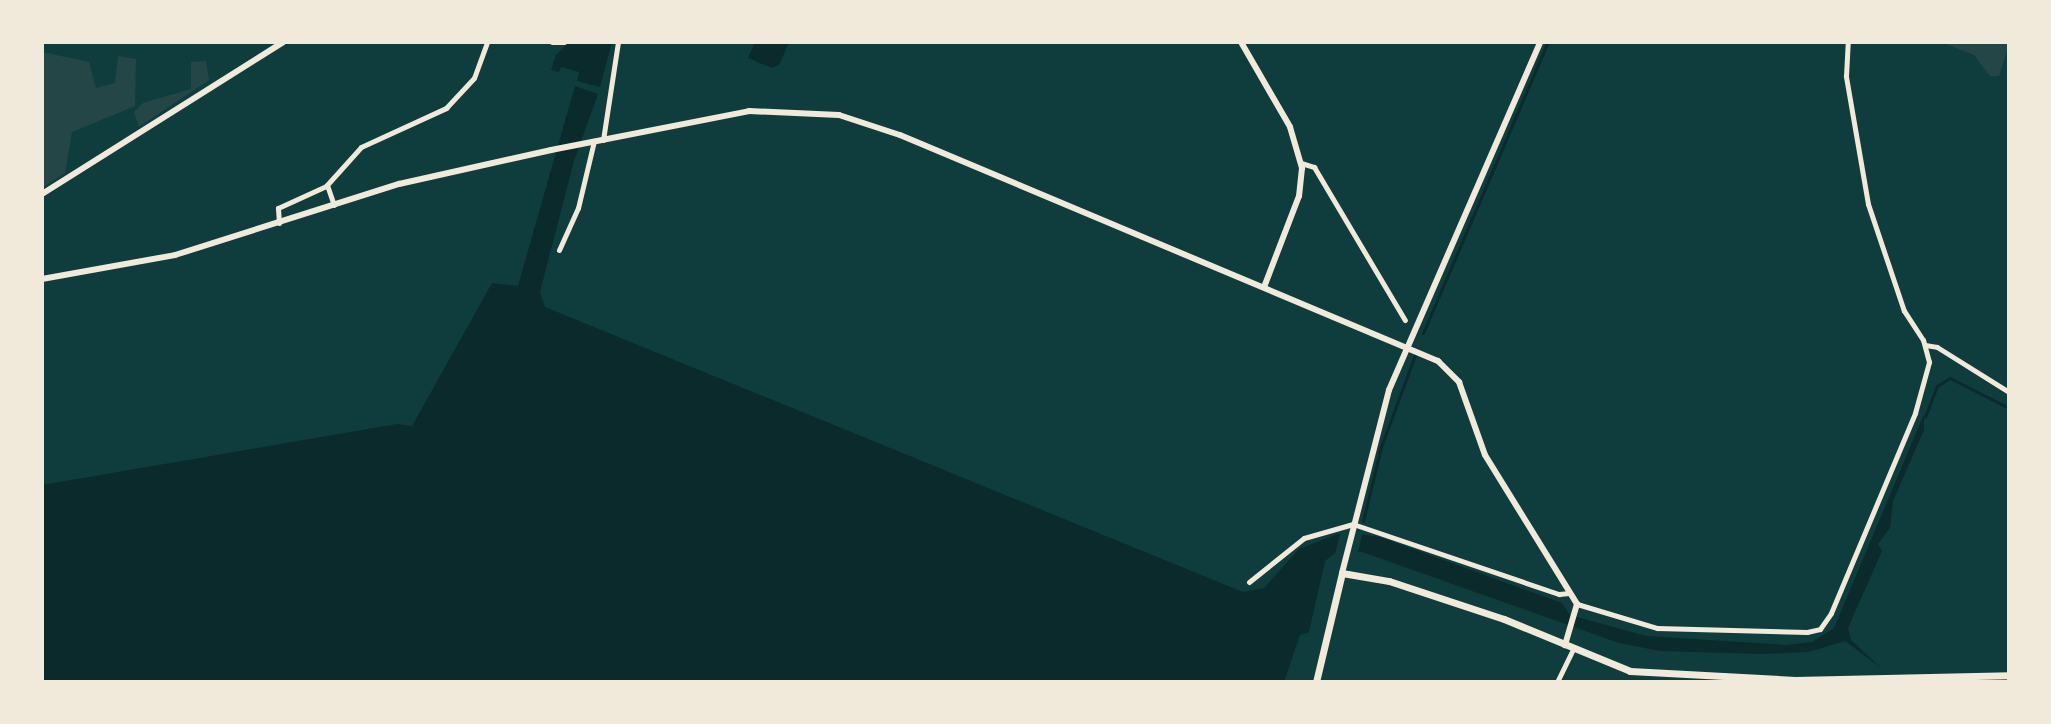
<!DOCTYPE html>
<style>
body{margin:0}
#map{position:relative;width:2051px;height:724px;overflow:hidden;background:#0f3d3e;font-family:"PT Sans",sans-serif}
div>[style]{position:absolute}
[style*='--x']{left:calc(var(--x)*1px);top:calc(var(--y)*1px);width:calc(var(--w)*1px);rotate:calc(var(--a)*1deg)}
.green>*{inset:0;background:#244646}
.water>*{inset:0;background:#0a2a2b}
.pier>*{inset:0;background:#0f3d3e}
.stream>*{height:3px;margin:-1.5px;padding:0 1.5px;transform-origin:1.5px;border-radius:1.5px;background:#0a2a2b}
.minor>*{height:5px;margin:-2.5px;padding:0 2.5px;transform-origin:2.5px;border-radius:2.5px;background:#f1e9da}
.tertiary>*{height:6px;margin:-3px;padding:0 3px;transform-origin:3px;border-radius:3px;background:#f1e9da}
.secondary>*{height:7px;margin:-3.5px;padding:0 3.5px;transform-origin:3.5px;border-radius:3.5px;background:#f1e9da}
span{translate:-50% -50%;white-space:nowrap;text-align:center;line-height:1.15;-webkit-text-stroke:8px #f1e9da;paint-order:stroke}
.frame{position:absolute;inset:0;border:44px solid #f1e9da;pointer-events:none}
</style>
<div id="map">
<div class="green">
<i style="clip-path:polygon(1941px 42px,2009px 42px,2009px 45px,1999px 76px,1990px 76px,1974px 55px)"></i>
<i style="clip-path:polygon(42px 52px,89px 62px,96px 88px,115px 83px,118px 56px,136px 59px,135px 106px,72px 132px,65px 173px,42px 188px)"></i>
<i style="clip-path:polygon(206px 61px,209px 80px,139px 127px,134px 112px,143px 103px,191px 89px,191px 62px)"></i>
</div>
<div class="water">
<i style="clip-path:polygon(569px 42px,612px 42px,600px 87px,577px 81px,579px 72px,561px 67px,559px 72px,551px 70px,556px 55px)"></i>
<i style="clip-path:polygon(755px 42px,789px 42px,779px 65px,772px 68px,748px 58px)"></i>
<i style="clip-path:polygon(575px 86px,598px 94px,574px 161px,540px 292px,545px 307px,1243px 592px,1264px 588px,1299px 549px,1338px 534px,1359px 534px,1380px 537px,1562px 603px,1570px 615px,1646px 636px,1786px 645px,1812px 642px,1834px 628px,1924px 414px,1924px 430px,1893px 501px,1890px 528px,1878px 544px,1882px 551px,1848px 628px,1851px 640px,1881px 668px,1845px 641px,1808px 652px,1762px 654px,1660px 651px,1619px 643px,1362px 552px,1335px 553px,1325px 561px,1309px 632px,1300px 635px,1284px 682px,42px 682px,42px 485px,397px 424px,412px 426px,492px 283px,518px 286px)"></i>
</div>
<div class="pier">
<i style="clip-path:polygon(1341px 530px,1363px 531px,1357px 557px,1334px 558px)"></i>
</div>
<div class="stream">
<i style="--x:1423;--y:333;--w:317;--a:-66.8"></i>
<i style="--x:1925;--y:417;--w:33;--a:-69"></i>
<i style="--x:1937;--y:386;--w:15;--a:-32"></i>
<i style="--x:1950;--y:378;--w:66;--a:27"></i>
<i style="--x:1363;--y:521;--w:76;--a:-76.3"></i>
<i style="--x:1381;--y:447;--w:98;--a:-69.7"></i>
</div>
<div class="minor">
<i style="--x:552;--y:42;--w:12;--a:0"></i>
<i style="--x:603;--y:140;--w:99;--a:-81.3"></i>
<i style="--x:1301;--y:163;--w:14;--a:17"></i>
<i style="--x:1314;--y:167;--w:178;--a:59.3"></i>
<i style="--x:327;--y:185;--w:21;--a:71"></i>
<i style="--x:279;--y:223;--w:15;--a:-94"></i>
<i style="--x:278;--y:208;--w:53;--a:-24.6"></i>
<i style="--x:326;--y:186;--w:52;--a:-48.1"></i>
<i style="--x:361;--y:147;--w:94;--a:-24.6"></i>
<i style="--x:446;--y:108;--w:41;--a:-47"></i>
<i style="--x:474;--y:78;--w:38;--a:-70"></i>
<i style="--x:559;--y:250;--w:46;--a:-65.7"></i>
<i style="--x:578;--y:208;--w:69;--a:-76.6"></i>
<i style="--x:1925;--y:345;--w:12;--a:9"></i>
<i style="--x:1937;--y:347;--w:85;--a:32"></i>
<i style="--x:1249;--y:582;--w:70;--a:-38.7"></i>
<i style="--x:1304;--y:538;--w:51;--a:-15.9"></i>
<i style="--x:1353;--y:524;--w:218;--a:18.8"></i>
<i style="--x:1559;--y:594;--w:10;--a:-6"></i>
<i style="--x:1577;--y:604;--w:84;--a:16.7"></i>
<i style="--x:1657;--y:628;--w:150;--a:1.5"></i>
<i style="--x:1807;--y:632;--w:13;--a:-13"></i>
<i style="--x:1820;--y:629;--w:19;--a:-55"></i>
<i style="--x:1831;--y:613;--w:217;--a:-67.2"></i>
<i style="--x:1915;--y:413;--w:53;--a:-74.6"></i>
<i style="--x:1929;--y:362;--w:23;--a:-105"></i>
<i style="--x:1923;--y:340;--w:35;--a:-123"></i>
<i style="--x:1904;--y:311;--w:113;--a:-108.6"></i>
<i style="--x:1868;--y:204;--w:130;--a:-99.8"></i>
<i style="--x:1846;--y:76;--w:34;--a:-87"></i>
<i style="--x:1557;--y:682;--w:37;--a:-64"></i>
</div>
<div class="tertiary">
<i style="--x:1241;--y:42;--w:98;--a:60"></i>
<i style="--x:1290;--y:127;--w:43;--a:73.7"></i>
<i style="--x:1302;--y:168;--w:28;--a:96"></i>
<i style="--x:1299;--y:196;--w:97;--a:111"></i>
<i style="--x:42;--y:194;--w:285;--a:-32.2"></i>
<i style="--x:42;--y:279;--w:135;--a:-10.2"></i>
<i style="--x:175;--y:255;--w:235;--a:-17.6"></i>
<i style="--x:399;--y:184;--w:156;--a:-12.6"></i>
<i style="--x:551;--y:150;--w:202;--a:-11.1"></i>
<i style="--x:749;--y:111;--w:90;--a:2.5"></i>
<i style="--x:839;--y:115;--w:64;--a:18.2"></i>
<i style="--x:900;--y:135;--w:584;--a:22.79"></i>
<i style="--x:1438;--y:361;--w:30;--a:45"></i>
<i style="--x:1459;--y:382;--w:77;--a:70.4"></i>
<i style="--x:1485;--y:455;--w:175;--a:58.3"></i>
<i style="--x:1577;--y:604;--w:43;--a:106.3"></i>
<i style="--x:1342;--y:573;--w:189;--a:-75.6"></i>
<i style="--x:1389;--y:390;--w:379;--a:-66.5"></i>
</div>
<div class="secondary">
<i style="--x:1316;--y:682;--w:112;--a:-76.6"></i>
<i style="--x:1342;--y:573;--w:48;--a:9.7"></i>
<i style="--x:1389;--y:581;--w:121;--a:18.3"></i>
<i style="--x:1504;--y:619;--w:136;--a:22.4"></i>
<i style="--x:1630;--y:671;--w:165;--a:3.1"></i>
<i style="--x:1795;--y:680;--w:214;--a:-1.3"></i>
</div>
<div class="frame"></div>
</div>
